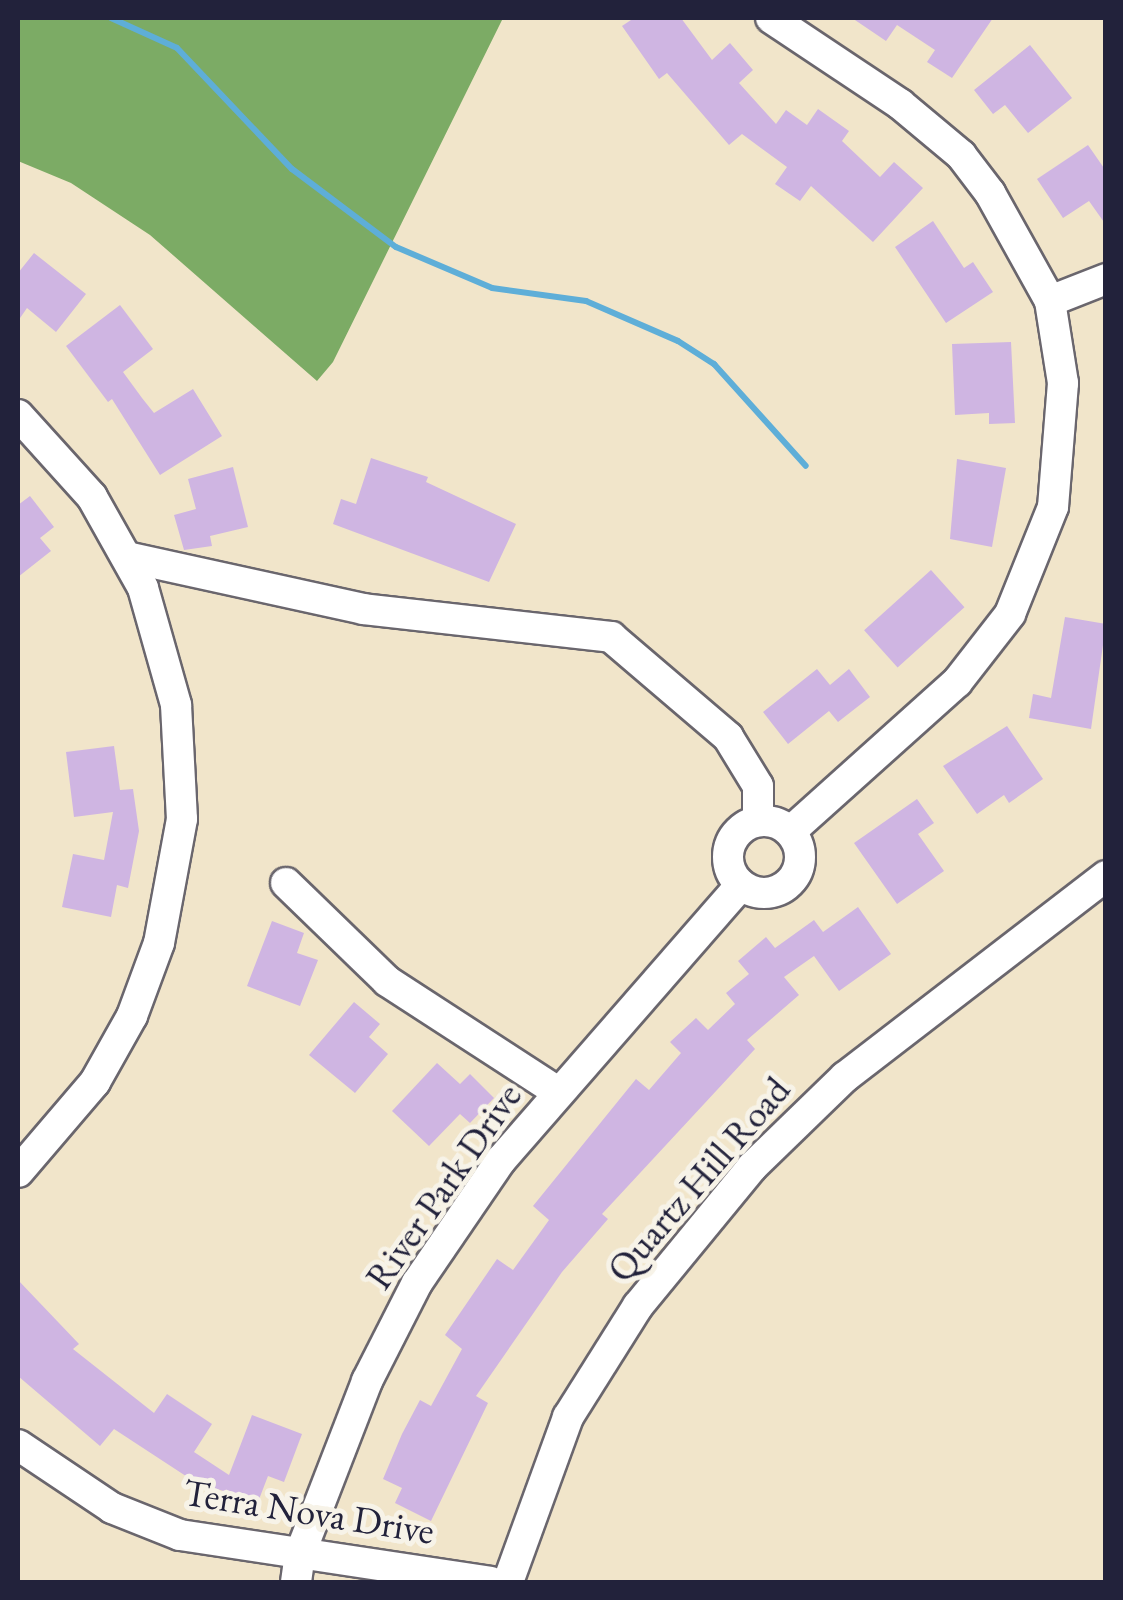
<!DOCTYPE html>
<style>
body{margin:0}
#map{position:relative;width:1123px;height:1600px;overflow:hidden;background:#f1e5ca;font-family:"EB Garamond",serif}
div>[style]{position:absolute}
[style*='--x']{left:calc(var(--x)*1px);top:calc(var(--y)*1px);width:calc(var(--w)*1px);rotate:calc(var(--a)*1deg)}
.forest>*{inset:0;background:#7cab65}
.stream>*{height:6px;margin:-3px;padding:0 3px;transform-origin:3px;border-radius:3px;background:#5eaed8}
.building>*{inset:0;background:#cfb5e2;transform-origin:0 0}
.roads{filter:drop-shadow(2px 0 #6a666d) drop-shadow(-2px 0 #6a666d) drop-shadow(0 2px #6a666d) drop-shadow(0 -2px #6a666d)}
.minor>*{height:30px;margin:-15px;padding:0 15px;transform-origin:15px;border-radius:15px;background:#fff}
.minor>.ring{margin:-15px;padding:0;box-sizing:content-box;background:none;border:30px solid #fff;border-radius:50%}
span{translate:-50% -50%;white-space:nowrap;text-align:center;line-height:1.15;-webkit-text-stroke:10px #f7f3e8;paint-order:stroke}
.street-label{font-size:38px;color:#22223b}
.frame{position:absolute;inset:0;border:20px solid #22223b;pointer-events:none}
</style>
<div id="map">
<div class="forest">
<i style="clip-path:polygon(18px 18px,503px 18px,333px 362px,317px 381px,150px 235px,71px 183px,18px 161px)"></i>
</div>
<div class="stream">
<i style="--x:111;--y:18;--w:72;--a:24.4"></i>
<i style="--x:177;--y:48;--w:167;--a:46.5"></i>
<i style="--x:292;--y:169;--w:130;--a:36.9"></i>
<i style="--x:396;--y:247;--w:104;--a:23.1"></i>
<i style="--x:492;--y:288;--w:95;--a:7.9"></i>
<i style="--x:586;--y:301;--w:100;--a:23.5"></i>
<i style="--x:678;--y:341;--w:43;--a:32.6"></i>
<i style="--x:714;--y:364;--w:137;--a:48"></i>
</div>
<div class="building">
<i style="clip-path:polygon(634px 18px,681px 18px,712px 60px,730px 43px,753px 70px,739px 83px,776px 124px,786px 110px,807px 125px,818px 109px,849px 131px,842px 141px,880px 177px,894px 162px,923px 188px,873px 242px,811px 186px,800px 201px,775px 184px,787px 167px,742px 134px,729px 145px,667px 73px,659px 79px,622px 26px)"></i>
<i style="clip-path:polygon(852px 18px,993px 18px,952px 78px,927px 62px,935px 50px,897px 25px,886px 41px)"></i>
<i style="clip-path:polygon(1030px 45px,1072px 98px,1028px 133px,1005px 105px,993px 114px,974px 90px)"></i>
<i style="clip-path:polygon(1088px 145px,1106px 171px,1106px 225px,1089px 201px,1063px 218px,1037px 179px)"></i>
<i style="clip-path:polygon(933px 221px,964px 268px,973px 262px,993px 292px,946px 323px,895px 247px)"></i>
<i style="clip-path:polygon(34px 253px,86px 294px,56px 332px,27px 308px,18px 321px,18px 273px)"></i>
<i style="clip-path:polygon(120px 305px,153px 349px,123px 372px,142px 398px,154px 413px,193px 389px,222px 436px,160px 475px,112px 399px,108px 402px,66px 346px)"></i>
<i style="clip-path:polygon(1011px 342px,1015px 423px,989px 424px,989px 413px,955px 415px,952px 344px)"></i>
<i style="clip-path:polygon(371px 458px,428px 477px,426px 482px,516px 524px,489px 582px,333px 524px,341px 499px,356px 504px)"></i>
<i style="clip-path:polygon(957px 459px,1006px 468px,992px 547px,950px 539px)"></i>
<i style="clip-path:polygon(233px 467px,248px 527px,210px 536px,212px 546px,184px 550px,174px 515px,196px 509px,188px 479px)"></i>
<i style="clip-path:polygon(30px 496px,54px 527px,40px 538px,51px 551px,18px 577px,18px 505px)"></i>
<i style="left:931px;top:570px;width:50px;height:90px;rotate:48deg"></i>
<i style="clip-path:polygon(1065px 617px,1106px 624px,1091px 729px,1029px 718px,1033px 694px,1051px 698px)"></i>
<i style="clip-path:polygon(817px 669px,830px 685px,849px 669px,870px 697px,838px 722px,829px 711px,788px 744px,763px 712px)"></i>
<i style="clip-path:polygon(1007px 726px,1043px 779px,1009px 803px,1004px 795px,977px 814px,943px 766px)"></i>
<i style="clip-path:polygon(114px 746px,120px 790px,133px 789px,139px 831px,128px 888px,117px 885px,111px 917px,62px 907px,73px 854px,104px 860px,113px 812px,74px 817px,66px 752px)"></i>
<i style="clip-path:polygon(917px 799px,934px 823px,918px 834px,944px 871px,897px 904px,854px 843px)"></i>
<i style="clip-path:polygon(858px 907px,891px 954px,839px 991px,814px 956px,784px 977px,799px 995px,747px 1040px,755px 1049px,602px 1214px,608px 1219px,562px 1272px,476px 1396px,488px 1403px,431px 1521px,395px 1503px,402px 1488px,383px 1479px,402px 1434px,420px 1400px,431px 1406px,462px 1349px,445px 1335px,497px 1259px,513px 1270px,539px 1234px,549px 1220px,533px 1206px,636px 1079px,649px 1090px,681px 1053px,670px 1042px,696px 1018px,708px 1030px,735px 1004px,726px 993px,749px 974px,738px 961px,766px 937px,775px 948px,814px 920px,823px 932px)"></i>
<i style="clip-path:polygon(272px 921px,304px 933px,297px 953px,318px 960px,300px 1006px,247px 986px)"></i>
<i style="clip-path:polygon(354px 1002px,380px 1024px,369px 1037px,388px 1054px,355px 1093px,309px 1055px)"></i>
<i style="clip-path:polygon(437px 1063px,460px 1084px,470px 1074px,494px 1098px,470px 1123px,460px 1114px,429px 1146px,392px 1111px)"></i>
<i style="clip-path:polygon(18px 1280px,79px 1344px,73px 1349px,154px 1413px,167px 1394px,212px 1424px,194px 1452px,229px 1475px,252px 1415px,302px 1434px,284px 1482px,268px 1476px,258px 1502px,195px 1482px,114px 1429px,100px 1446px,18px 1376px)"></i>
</div>
<div class="roads">
<div class="minor">
<i style="--x:771;--y:18;--w:155;--a:33.7"></i>
<i style="--x:900;--y:104;--w:80;--a:39.9"></i>
<i style="--x:961;--y:155;--w:48;--a:52.7"></i>
<i style="--x:990;--y:193;--w:124;--a:60.9"></i>
<i style="--x:1050;--y:301;--w:83;--a:81"></i>
<i style="--x:1063;--y:383;--w:124;--a:94.6"></i>
<i style="--x:1053;--y:507;--w:115;--a:111.9"></i>
<i style="--x:1010;--y:614;--w:86;--a:127.9"></i>
<i style="--x:957;--y:682;--w:224;--a:138.1"></i>
<i style="--x:1050;--y:301;--w:60;--a:-21.4"></i>
<i style="--x:18;--y:415;--w:110;--a:47.9"></i>
<i style="--x:92;--y:497;--w:104;--a:60.7"></i>
<i style="--x:143;--y:588;--w:122;--a:74.2"></i>
<i style="--x:176;--y:705;--w:114;--a:87"></i>
<i style="--x:182;--y:819;--w:126;--a:100.5"></i>
<i style="--x:159;--y:943;--w:78;--a:110.3"></i>
<i style="--x:132;--y:1016;--w:76;--a:119.3"></i>
<i style="--x:95;--y:1082;--w:118;--a:130.5"></i>
<i style="--x:127;--y:557;--w:242;--a:12.4"></i>
<i style="--x:363;--y:609;--w:250;--a:6.4"></i>
<i style="--x:611;--y:637;--w:154;--a:40.5"></i>
<i style="--x:728;--y:737;--w:57;--a:58.5"></i>
<i style="--x:758;--y:786;--w:34;--a:90"></i>
<i class="ring" style="left:728px;top:821px;width:42px;height:42px"></i>
<i style="--x:286;--y:883;--w:141;--a:44.1"></i>
<i style="--x:387;--y:981;--w:204;--a:33"></i>
<i style="--x:18;--y:1445;--w:113;--a:33.8"></i>
<i style="--x:112;--y:1508;--w:73;--a:21.7"></i>
<i style="--x:180;--y:1535;--w:314;--a:8.6"></i>
<i style="--x:296;--y:1582;--w:28;--a:-82"></i>
<i style="--x:300;--y:1554;--w:186;--a:-68.8"></i>
<i style="--x:367;--y:1381;--w:110;--a:-63"></i>
<i style="--x:417;--y:1283;--w:149;--a:-55.7"></i>
<i style="--x:501;--y:1160;--w:365;--a:-48.9"></i>
<i style="--x:508;--y:1582;--w:176;--a:-70"></i>
<i style="--x:568;--y:1417;--w:131;--a:-57.8"></i>
<i style="--x:638;--y:1306;--w:180;--a:-50.6"></i>
<i style="--x:752;--y:1167;--w:129;--a:-44.1"></i>
<i style="--x:845;--y:1077;--w:329;--a:-37.6"></i>
</div>
</div>
<div class="street-label">
<span style="left:698px;top:1179px;rotate:-49deg">Quartz Hill Road</span>
<span style="left:443px;top:1186px;rotate:-55deg">River Park Drive</span>
<span style="left:309px;top:1511px;rotate:9deg">Terra Nova Drive</span>
</div>
<div class="frame"></div>
</div>
